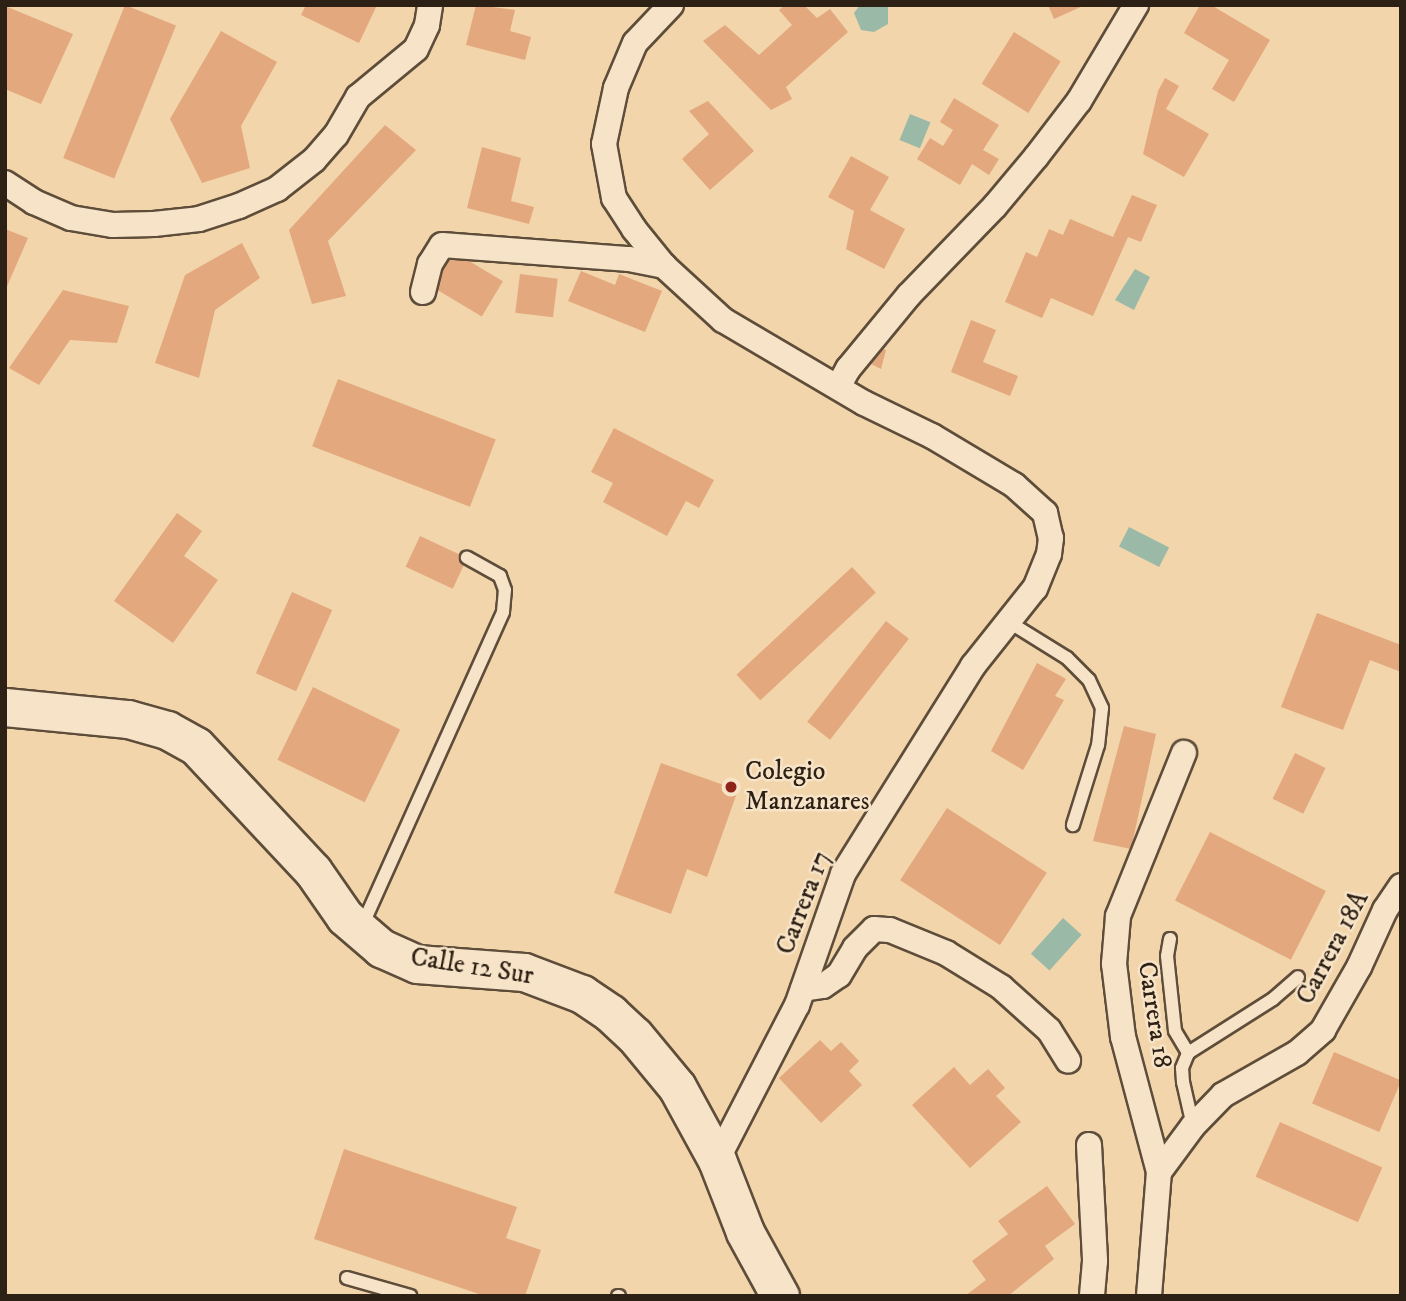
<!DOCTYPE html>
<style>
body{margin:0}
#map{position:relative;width:1406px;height:1301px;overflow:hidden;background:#f2d5ab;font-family:"IM FELL DW Pica",serif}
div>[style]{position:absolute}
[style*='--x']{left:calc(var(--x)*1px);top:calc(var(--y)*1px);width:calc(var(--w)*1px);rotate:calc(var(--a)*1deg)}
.water>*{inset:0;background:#9bb9a7;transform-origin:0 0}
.building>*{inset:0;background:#e3a87d;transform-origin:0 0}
.roads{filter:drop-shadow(2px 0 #5e4d3a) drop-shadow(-2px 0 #5e4d3a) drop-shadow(0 2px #5e4d3a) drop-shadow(0 -2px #5e4d3a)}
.service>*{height:12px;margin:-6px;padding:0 6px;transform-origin:6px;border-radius:6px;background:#f7e4c8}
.minor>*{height:24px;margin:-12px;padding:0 12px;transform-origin:12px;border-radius:12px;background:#f7e4c8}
.secondary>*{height:37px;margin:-18.5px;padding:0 18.5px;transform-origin:18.5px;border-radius:18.5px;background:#f7e4c8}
.dots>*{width:19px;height:19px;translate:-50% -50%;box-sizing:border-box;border:4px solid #f7e4c8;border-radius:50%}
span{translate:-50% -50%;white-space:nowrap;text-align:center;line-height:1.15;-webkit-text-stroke:5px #f7e4c8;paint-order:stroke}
.poi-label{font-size:26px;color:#2d2014}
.left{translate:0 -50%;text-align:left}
.street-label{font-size:26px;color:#2d2014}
.frame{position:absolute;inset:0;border:7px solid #2d2014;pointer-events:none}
</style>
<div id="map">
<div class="water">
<i style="clip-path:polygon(860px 5px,888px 5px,888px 24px,874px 32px,861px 30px,854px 13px)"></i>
<i style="left:910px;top:114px;width:22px;height:28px;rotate:22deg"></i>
<i style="clip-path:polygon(1135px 269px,1150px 277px,1134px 310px,1115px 300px)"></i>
<i style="left:1129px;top:527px;width:45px;height:22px;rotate:27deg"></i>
<i style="left:1063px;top:918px;width:25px;height:48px;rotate:42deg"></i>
</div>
<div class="building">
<i style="left:125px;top:5px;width:55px;height:165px;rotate:22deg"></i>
<i style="clip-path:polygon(306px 5px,377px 5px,359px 43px,301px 15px)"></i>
<i style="clip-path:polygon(476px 5px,515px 10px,510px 31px,531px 37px,525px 60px,466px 45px)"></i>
<i style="clip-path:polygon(785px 5px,804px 5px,817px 18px,830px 9px,848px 32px,786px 87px,792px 99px,771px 110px,703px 41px,725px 25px,759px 55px,792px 25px,779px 10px)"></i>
<i style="clip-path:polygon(1048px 5px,1085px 5px,1054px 19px)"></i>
<i style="clip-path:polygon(1200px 5px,1211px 5px,1270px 40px,1234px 102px,1212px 89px,1229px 60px,1184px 33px)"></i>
<i style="clip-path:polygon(5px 6px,73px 34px,41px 104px,5px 89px)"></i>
<i style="clip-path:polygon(221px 31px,277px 62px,241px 126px,250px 168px,202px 183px,170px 119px)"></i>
<i style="left:1014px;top:32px;width:55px;height:61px;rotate:32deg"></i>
<i style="clip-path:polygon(1165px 78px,1179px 86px,1166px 109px,1209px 134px,1184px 177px,1143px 154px,1158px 91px)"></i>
<i style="clip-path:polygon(954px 98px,999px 125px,983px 150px,999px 159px,989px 175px,972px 164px,960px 185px,917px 159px,930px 138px,943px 146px,953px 130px,940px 122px)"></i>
<i style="clip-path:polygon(708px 101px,754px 151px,710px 190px,682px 159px,709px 134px,689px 111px)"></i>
<i style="clip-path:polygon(385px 125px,416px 150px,328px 241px,346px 296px,312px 304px,289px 230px)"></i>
<i style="clip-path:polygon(482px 147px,521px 158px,511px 201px,534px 207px,529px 224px,467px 208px)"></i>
<i style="clip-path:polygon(851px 156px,889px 177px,870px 210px,905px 229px,884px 269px,846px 249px,854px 211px,828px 197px)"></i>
<i style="clip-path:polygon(1132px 195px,1157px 205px,1141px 242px,1128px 237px,1093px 316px,1051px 298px,1042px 318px,1005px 302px,1026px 252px,1037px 257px,1049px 229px,1063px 235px,1070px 219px,1113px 237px)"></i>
<i style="clip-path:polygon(5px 229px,28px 238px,5px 291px)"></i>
<i style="clip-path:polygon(242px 243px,260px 278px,215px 310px,199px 378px,155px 363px,185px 275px)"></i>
<i style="left:454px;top:252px;width:57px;height:41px;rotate:31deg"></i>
<i style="clip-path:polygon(581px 271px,615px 285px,619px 274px,662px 291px,645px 332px,568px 301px)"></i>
<i style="left:520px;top:274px;width:38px;height:39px;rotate:7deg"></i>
<i style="clip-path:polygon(63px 290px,129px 306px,117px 343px,70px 340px,39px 385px,9px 368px)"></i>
<i style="clip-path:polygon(971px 320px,996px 330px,983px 362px,1018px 376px,1010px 396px,951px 372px)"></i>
<i style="clip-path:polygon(876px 347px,886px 350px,881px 369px,869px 363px)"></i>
<i style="left:338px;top:379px;width:169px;height:72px;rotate:21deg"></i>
<i style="clip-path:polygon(614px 428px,714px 480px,699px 508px,686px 501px,667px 536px,603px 502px,613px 483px,591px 472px)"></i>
<i style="clip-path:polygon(177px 513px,202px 531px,184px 556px,218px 580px,173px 643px,114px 601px)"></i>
<i style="left:420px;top:536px;width:52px;height:34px;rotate:25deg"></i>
<i style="left:852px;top:567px;width:35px;height:158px;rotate:47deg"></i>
<i style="left:292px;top:592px;width:44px;height:89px;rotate:24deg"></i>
<i style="clip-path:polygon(1317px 613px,1401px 645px,1401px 672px,1370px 660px,1343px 730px,1281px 707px)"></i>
<i style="left:886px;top:621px;width:29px;height:128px;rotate:38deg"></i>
<i style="clip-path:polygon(1037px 663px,1066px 679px,1055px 696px,1064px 700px,1023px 770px,991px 751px)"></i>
<i style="left:313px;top:687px;width:97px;height:81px;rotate:26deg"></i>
<i style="clip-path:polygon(1124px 726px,1156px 734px,1131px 849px,1093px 841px)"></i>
<i style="left:1295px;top:753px;width:34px;height:51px;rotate:26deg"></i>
<i style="clip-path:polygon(661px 763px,738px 790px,707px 877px,687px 869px,671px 914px,614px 893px)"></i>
<i style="left:947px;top:808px;width:119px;height:86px;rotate:33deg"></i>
<i style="left:1210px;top:832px;width:130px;height:77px;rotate:27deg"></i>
<i style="clip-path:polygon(820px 1040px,831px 1051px,841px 1042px,859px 1061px,849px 1071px,862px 1085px,821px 1123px,779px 1078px)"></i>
<i style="left:1334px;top:1052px;width:73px;height:56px;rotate:23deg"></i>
<i style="clip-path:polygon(954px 1067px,970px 1085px,988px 1069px,1005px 1088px,996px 1096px,1021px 1122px,970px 1168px,912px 1105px)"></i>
<i style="left:1280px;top:1122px;width:112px;height:60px;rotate:24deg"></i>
<i style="clip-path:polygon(344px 1149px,517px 1207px,506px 1238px,541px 1250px,525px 1296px,485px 1296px,314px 1239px)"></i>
<i style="clip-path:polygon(1047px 1186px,1075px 1224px,1045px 1246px,1054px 1259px,1008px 1296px,965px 1296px,986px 1280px,972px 1261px,1008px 1234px,998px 1221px)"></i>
</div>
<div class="roads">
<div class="service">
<i style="--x:1009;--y:622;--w:68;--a:31.8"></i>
<i style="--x:1067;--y:658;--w:31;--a:45"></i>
<i style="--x:1089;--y:680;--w:31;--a:65"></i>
<i style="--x:1102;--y:708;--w:37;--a:96"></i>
<i style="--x:1098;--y:745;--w:84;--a:107.4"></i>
<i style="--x:362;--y:926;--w:344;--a:-65.8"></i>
<i style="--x:503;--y:612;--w:22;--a:-85"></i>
<i style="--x:505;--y:590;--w:15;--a:-110"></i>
<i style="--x:500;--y:576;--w:38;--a:-151"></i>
<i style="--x:1170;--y:939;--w:17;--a:100"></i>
<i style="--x:1167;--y:956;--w:75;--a:83.9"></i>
<i style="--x:1175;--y:1031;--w:26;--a:59"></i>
<i style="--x:1193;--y:1126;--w:45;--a:-102.8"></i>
<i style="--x:1183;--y:1082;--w:14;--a:-94"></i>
<i style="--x:1182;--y:1068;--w:16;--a:-68"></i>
<i style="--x:1188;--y:1053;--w:101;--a:-32.4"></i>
<i style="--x:1273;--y:999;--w:33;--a:-41"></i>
<i style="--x:347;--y:1278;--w:66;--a:15.9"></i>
<i style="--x:618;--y:1296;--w:1;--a:0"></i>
</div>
<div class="minor">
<i style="--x:671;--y:5;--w:52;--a:133.5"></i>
<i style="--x:635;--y:43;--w:49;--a:112.9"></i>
<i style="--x:616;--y:88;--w:57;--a:102.1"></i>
<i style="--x:604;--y:144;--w:55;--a:79.5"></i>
<i style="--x:614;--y:198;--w:37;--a:57"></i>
<i style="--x:634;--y:229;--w:48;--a:51"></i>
<i style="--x:664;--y:266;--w:80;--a:42.5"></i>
<i style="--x:723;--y:320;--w:164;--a:30.5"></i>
<i style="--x:864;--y:403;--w:76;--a:25.9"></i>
<i style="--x:932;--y:436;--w:96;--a:30.9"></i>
<i style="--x:1014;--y:485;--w:42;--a:42.1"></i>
<i style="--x:1045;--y:513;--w:26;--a:77"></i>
<i style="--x:1051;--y:538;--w:16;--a:97"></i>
<i style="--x:1049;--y:554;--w:37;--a:112"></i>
<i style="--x:1035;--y:588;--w:100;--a:128.5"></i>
<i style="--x:973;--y:666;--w:245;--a:122"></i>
<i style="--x:843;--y:874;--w:139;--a:109.3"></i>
<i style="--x:797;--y:1005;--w:174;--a:117.3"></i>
<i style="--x:5;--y:183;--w:35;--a:33"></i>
<i style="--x:34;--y:202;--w:40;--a:23.4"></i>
<i style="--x:71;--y:218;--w:43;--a:9.5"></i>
<i style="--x:113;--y:225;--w:41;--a:-1.4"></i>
<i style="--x:154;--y:224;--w:45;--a:-6.3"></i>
<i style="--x:199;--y:219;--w:42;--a:-18"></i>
<i style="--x:239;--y:206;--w:42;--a:-24.1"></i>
<i style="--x:277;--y:189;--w:47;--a:-38.1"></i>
<i style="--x:314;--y:160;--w:33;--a:-49"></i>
<i style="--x:336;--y:135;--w:44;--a:-59.9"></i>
<i style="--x:358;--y:97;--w:75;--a:-39.6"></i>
<i style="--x:416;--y:49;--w:26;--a:-65"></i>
<i style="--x:427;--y:25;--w:20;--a:-81"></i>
<i style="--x:423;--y:292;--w:29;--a:-76"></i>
<i style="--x:430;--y:264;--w:22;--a:-58"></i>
<i style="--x:442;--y:245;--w:188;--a:4.3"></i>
<i style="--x:629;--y:259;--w:36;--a:11"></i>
<i style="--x:838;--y:387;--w:21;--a:-61"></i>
<i style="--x:848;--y:369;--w:96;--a:-50.5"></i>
<i style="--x:909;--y:295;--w:124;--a:-46"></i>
<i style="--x:995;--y:206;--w:64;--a:-50.1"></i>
<i style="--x:1036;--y:157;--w:71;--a:-52.5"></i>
<i style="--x:1079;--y:101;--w:112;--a:-59.3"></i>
<i style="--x:803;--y:989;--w:20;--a:-9"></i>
<i style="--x:823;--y:986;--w:19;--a:-35"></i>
<i style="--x:839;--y:975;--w:31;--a:-59"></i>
<i style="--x:855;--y:948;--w:27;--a:-45"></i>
<i style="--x:874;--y:929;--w:16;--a:4"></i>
<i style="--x:890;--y:930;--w:61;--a:22.3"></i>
<i style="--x:946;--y:953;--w:65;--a:31.7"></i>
<i style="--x:1001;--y:987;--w:64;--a:41.9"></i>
<i style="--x:1049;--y:1030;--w:36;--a:58"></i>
<i style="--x:1089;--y:1145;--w:116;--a:87"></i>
<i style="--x:1095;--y:1261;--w:35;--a:95"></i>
<i style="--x:1159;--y:1172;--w:57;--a:-53.5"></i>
<i style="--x:1193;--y:1126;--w:43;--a:-45.9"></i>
<i style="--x:1223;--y:1095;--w:85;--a:-29.6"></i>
<i style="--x:1297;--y:1053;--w:35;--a:-41"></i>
<i style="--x:1323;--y:1030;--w:73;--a:-60.3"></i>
<i style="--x:1359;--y:967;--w:63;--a:-65.5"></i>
<i style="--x:1385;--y:910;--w:29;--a:-56"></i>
<i style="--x:1149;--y:1296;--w:124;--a:-85.4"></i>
<i style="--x:1159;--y:1172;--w:140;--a:-104.9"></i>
<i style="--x:1123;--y:1037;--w:74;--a:-97"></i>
<i style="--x:1114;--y:964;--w:48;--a:-85.2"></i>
<i style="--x:1118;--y:916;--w:176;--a:-68"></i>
</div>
<div class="secondary">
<i style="--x:5;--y:707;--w:124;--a:5.6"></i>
<i style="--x:128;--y:719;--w:41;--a:15.8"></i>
<i style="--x:167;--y:730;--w:33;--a:29"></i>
<i style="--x:196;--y:746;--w:171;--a:46.9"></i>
<i style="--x:313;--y:871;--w:56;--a:55.2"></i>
<i style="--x:345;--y:917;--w:48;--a:40.7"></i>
<i style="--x:381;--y:948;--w:39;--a:24"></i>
<i style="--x:417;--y:964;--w:107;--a:4.3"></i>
<i style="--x:524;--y:972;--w:62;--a:20.8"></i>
<i style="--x:582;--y:994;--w:34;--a:34"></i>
<i style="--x:610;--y:1013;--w:33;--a:43"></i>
<i style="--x:634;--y:1035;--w:67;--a:50.4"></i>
<i style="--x:677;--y:1087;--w:83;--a:61.3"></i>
<i style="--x:717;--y:1160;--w:77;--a:68.7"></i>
<i style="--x:745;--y:1232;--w:73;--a:61.3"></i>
</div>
</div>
<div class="dots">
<i style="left:731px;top:787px;background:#8f2418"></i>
</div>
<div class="poi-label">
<span class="left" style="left:745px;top:787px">Colegio<br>Manzanares</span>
</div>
<div class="street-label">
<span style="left:804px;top:903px;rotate:-69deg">Carrera 17</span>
<span style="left:1333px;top:948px;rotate:-62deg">Carrera 18A</span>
<span style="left:472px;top:967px;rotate:9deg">Calle 12 Sur</span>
<span style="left:1154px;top:1015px;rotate:81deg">Carrera 18</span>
</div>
<div class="frame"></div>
</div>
